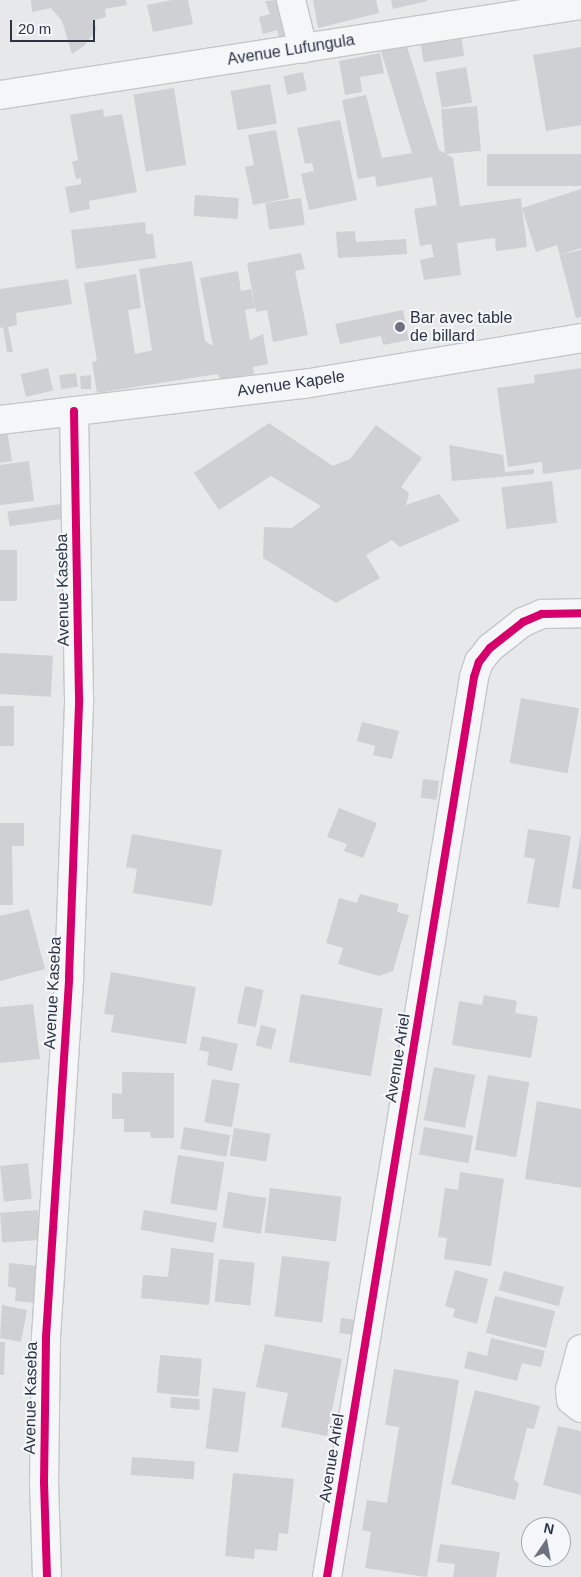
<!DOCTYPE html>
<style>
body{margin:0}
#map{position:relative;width:581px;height:1577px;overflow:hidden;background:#e6e8ea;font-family:Helvetica,sans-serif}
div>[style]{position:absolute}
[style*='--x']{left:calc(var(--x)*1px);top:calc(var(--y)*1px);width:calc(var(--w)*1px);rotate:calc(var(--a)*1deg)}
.building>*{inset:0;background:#ced0d3;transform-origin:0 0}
.roads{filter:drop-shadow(1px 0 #c4c6c8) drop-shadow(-1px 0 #c4c6c8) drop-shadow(0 1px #c4c6c8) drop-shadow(0 -1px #c4c6c8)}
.minor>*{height:28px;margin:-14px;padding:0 14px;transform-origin:14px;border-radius:14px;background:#f5f6f7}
.cycleway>*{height:8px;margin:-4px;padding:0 4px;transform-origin:4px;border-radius:4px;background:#d6006c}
.dots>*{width:14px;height:14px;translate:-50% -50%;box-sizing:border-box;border:2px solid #f4f6f9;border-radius:50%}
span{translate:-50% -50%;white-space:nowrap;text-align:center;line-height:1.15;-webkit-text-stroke:4px #f4f6f9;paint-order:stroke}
.street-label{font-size:16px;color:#2b3445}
.poi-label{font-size:16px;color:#2b3445}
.left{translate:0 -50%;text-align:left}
.north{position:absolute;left:521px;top:1517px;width:50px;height:50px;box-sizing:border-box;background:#f4f6f9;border:1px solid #a4a8b1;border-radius:50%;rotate:12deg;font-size:14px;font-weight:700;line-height:20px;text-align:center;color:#2b3445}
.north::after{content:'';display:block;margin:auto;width:18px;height:22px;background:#6c737f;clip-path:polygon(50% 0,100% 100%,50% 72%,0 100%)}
.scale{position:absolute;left:10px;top:20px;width:85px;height:22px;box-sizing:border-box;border:2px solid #2b3445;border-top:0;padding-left:6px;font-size:15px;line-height:18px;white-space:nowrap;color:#2b3445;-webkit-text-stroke:4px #f4f6f9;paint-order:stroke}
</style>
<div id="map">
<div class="building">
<i style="clip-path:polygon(31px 0,126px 0,127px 5px,105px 9px,106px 17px,92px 21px,97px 29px,84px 46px,72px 54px,62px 21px,51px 8px,32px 12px)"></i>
<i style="clip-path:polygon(172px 0,188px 0,193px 24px,153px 32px,147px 5px)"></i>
<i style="clip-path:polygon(277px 0,287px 35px,279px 38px,277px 30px,263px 34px,259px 17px,270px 14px,265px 1px)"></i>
<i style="clip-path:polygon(313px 0,376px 0,379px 13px,318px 28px)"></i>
<i style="clip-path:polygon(391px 0,427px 0,427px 1px,393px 9px)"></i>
<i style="left:461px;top:36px;width:20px;height:41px;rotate:81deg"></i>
<i style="clip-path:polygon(406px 43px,439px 150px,453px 158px,460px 206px,521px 198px,522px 208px,581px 189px,581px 248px,560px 255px,581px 250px,581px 317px,576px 318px,557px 245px,536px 252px,522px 208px,527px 247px,496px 251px,495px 238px,457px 243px,461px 275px,424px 280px,420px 260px,434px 257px,431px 244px,420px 246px,414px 209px,437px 205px,432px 177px,377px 187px,375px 176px,358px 179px,342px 100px,366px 95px,382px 158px,412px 153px,381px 51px)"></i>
<i style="clip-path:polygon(581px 47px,581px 125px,546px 131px,533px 55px)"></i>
<i style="clip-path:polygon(380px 53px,384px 73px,360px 77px,362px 92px,345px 95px,339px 61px)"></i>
<i style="left:466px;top:67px;width:36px;height:31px;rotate:80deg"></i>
<i style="left:303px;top:72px;width:19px;height:20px;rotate:78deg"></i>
<i style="left:270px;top:84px;width:40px;height:40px;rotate:80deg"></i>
<i style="left:174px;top:88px;width:78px;height:41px;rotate:81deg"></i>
<i style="left:477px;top:106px;width:45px;height:36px;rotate:85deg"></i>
<i style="clip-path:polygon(103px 109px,104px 117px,122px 114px,137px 192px,89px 201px,90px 209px,70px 213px,65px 187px,81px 184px,81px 178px,76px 179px,72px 162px,78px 160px,70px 115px)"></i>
<i style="clip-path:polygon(340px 120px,357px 200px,309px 210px,301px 174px,314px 171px,312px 163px,305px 164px,297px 128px)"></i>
<i style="clip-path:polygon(276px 130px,289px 198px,253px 205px,245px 167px,254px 165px,248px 135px)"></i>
<i style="left:581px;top:154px;width:32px;height:94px;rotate:90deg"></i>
<i style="left:195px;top:195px;width:44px;height:21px;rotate:4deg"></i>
<i style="left:301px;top:198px;width:27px;height:36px;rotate:82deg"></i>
<i style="clip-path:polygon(145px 222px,146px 234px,153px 234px,156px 258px,76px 269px,71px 230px)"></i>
<i style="clip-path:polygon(355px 231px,356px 242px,406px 239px,407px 254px,338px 258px,336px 232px)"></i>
<i style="clip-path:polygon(301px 253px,305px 269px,295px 271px,308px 335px,273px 342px,267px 310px,256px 312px,247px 263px)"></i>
<i style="clip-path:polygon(192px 261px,205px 341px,213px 346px,200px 278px,238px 271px,241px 291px,251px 289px,255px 308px,245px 310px,250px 340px,263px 334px,268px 364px,253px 367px,254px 374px,222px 380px,217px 374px,97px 393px,92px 362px,97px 361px,84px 283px,136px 274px,141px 308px,128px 310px,135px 354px,154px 350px,152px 350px,139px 269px)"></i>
<i style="clip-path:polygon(68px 279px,72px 304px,16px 313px,17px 325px,8px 327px,13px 352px,7px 352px,3px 327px,0 328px,0 289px)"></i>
<i style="clip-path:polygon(403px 310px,409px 340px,383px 345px,381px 336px,340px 344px,335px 324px)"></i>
<i style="left:48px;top:368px;width:23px;height:28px;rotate:77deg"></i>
<i style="clip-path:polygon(581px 368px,581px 469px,543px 474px,542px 462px,508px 467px,497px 388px,535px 383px,534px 375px)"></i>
<i style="left:76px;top:373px;width:14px;height:17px;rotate:82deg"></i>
<i style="clip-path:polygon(91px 375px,91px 389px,81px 389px,80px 376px)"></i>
<i style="clip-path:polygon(269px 423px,333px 466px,350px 459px,376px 425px,422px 458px,401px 487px,409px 493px,406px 505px,439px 494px,460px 521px,400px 547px,392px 540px,366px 555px,380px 578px,336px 603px,263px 558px,264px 527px,292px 528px,321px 506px,271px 476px,219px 510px,194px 473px)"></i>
<i style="clip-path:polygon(7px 430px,12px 461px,0 463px,0 431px)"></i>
<i style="clip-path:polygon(449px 445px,503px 455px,505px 472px,534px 469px,534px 474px,452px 481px)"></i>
<i style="clip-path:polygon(29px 461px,34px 501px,0 505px,0 465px)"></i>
<i style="left:552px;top:481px;width:42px;height:51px;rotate:83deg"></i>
<i style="left:61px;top:504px;width:15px;height:54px;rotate:82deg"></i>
<i style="left:17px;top:550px;width:51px;height:17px;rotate:90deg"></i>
<i style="left:0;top:653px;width:53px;height:41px;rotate:3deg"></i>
<i style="left:521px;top:698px;width:59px;height:66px;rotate:10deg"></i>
<i style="left:0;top:706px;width:14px;height:40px"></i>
<i style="clip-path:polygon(362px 722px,399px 731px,392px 759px,373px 755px,375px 746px,357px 741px)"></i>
<i style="left:423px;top:779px;width:16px;height:19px;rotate:7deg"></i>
<i style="clip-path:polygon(339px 808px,377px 823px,363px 858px,344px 851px,347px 844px,327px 837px)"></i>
<i style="clip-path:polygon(0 823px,24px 823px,24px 846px,12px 846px,13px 905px,0 905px)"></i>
<i style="clip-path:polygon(528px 829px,571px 836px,559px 908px,527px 903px,535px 859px,524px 857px)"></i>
<i style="clip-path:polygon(581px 833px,581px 890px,572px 888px)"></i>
<i style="clip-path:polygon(132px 834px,222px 850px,212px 906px,133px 893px,137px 869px,126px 867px)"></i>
<i style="clip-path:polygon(360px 894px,399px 904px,397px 912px,409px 915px,393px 971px,379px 976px,338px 964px,343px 948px,326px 943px,339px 898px,357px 903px)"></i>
<i style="clip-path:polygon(29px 909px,45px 969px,0 981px,0 916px)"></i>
<i style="clip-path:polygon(111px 972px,196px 987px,186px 1044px,111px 1032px,114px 1015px,104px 1014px)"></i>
<i style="left:245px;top:986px;width:19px;height:38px;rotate:12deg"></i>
<i style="left:301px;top:994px;width:83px;height:69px;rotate:10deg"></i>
<i style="clip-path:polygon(484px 995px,517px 1001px,515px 1013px,538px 1017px,531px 1058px,452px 1045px,459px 1001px,482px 1005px)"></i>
<i style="clip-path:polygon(33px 1004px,40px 1059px,0 1063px,0 1007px)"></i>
<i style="left:261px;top:1025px;width:16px;height:21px;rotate:15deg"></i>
<i style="clip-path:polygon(202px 1036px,238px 1044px,232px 1071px,207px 1065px,209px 1052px,199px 1050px)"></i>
<i style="left:434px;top:1067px;width:42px;height:54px;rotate:11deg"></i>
<i style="clip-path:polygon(122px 1072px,174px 1073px,174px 1138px,151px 1138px,150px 1132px,124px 1132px,124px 1119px,112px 1119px,112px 1093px,122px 1094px)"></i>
<i style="left:488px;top:1075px;width:42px;height:76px;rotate:10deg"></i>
<i style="left:212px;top:1079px;width:28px;height:44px;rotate:10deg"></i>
<i style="clip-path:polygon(537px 1101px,581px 1109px,581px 1188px,525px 1179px)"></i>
<i style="left:184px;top:1127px;width:47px;height:22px;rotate:10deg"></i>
<i style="left:424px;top:1127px;width:50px;height:28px;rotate:10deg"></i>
<i style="left:234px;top:1128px;width:37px;height:28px;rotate:9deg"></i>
<i style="left:178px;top:1155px;width:47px;height:49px;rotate:9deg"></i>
<i style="left:28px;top:1163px;width:36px;height:28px;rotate:84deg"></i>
<i style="clip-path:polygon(460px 1172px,504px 1179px,491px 1266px,444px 1259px,447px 1238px,438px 1237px,445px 1188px,458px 1190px)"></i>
<i style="left:270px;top:1188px;width:72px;height:45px;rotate:7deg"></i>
<i style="left:228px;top:1192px;width:39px;height:36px;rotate:9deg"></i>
<i style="left:38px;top:1210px;width:30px;height:38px;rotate:86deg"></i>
<i style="left:144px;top:1210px;width:74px;height:20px;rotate:10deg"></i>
<i style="clip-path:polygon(171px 1248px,214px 1253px,209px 1305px,141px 1298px,143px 1275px,168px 1277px)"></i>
<i style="left:282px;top:1256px;width:48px;height:61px;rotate:7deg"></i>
<i style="left:219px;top:1259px;width:36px;height:43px;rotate:6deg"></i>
<i style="clip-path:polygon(9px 1263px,38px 1266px,35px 1303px,15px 1301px,16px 1288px,8px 1287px)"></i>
<i style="clip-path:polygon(455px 1270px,488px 1279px,477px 1324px,453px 1317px,455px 1309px,445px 1306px)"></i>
<i style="left:504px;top:1271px;width:62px;height:20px;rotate:15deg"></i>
<i style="left:495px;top:1296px;width:62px;height:38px;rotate:14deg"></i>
<i style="clip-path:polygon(2px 1305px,27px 1310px,21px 1342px,0 1338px)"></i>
<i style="left:341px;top:1318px;width:23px;height:15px;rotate:7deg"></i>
<i style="clip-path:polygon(491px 1338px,545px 1351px,541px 1367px,522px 1363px,517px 1381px,464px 1368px,468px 1351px,487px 1356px)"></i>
<i style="clip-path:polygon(0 1342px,5px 1342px,4px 1375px,0 1375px)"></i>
<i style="clip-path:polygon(265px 1344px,342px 1359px,327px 1436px,281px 1427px,288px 1393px,256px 1387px)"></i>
<i style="left:160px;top:1355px;width:42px;height:38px;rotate:5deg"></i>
<i style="clip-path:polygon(394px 1369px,459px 1380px,427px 1577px,365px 1568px,371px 1532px,362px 1530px,367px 1500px,387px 1503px,399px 1427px,385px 1425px)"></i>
<i style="left:213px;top:1388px;width:33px;height:61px;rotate:7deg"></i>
<i style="clip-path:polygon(475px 1390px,540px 1406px,534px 1429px,527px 1428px,514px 1479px,519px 1484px,515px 1500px,451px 1484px)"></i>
<i style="left:171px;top:1397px;width:29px;height:11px;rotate:4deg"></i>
<i style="clip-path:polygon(558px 1426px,581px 1431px,581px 1495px,543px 1485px)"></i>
<i style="left:132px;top:1457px;width:63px;height:18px;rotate:4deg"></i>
<i style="clip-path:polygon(233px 1473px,294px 1479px,288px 1534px,279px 1533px,277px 1551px,255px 1549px,254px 1559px,225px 1556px)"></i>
<i style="clip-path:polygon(440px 1544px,500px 1552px,496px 1577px,453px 1577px,455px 1564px,437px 1562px)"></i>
</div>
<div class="roads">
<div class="minor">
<i style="--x:291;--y:0;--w:50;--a:76.2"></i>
<i style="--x:0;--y:95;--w:588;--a:-8.81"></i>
<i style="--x:0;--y:420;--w:306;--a:-6.8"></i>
<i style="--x:304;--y:384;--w:281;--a:-9.4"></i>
<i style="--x:581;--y:1349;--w:42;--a:105"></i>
<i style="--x:570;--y:1390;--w:10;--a:84"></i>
<i style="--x:571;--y:1400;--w:13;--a:39"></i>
<i style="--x:47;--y:1577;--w:94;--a:-91.8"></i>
<i style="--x:44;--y:1483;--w:146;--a:-89.2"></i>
<i style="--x:46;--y:1337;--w:361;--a:-86.3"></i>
<i style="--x:69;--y:977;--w:279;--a:-87.9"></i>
<i style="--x:79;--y:698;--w:287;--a:-91"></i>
<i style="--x:327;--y:1577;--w:912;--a:-80.72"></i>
<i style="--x:474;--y:677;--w:16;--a:-72"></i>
<i style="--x:479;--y:662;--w:18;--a:-52"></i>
<i style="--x:490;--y:648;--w:42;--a:-38.2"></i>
<i style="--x:523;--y:622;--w:21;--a:-23"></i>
<i style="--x:542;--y:614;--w:39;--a:-1"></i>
</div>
</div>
<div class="cycleway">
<i style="--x:47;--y:1577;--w:94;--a:-91.8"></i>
<i style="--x:44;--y:1483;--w:146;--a:-89.2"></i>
<i style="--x:46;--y:1337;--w:361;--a:-86.3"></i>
<i style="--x:69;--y:977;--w:279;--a:-87.9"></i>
<i style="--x:79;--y:698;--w:287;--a:-91"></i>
<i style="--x:327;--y:1577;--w:912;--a:-80.72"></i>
<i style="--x:474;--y:677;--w:16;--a:-72"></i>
<i style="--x:479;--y:662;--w:18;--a:-52"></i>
<i style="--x:490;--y:648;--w:42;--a:-38.2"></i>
<i style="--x:523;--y:622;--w:21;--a:-23"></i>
<i style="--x:542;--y:614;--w:39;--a:-1"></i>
</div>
<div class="dots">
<i style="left:400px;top:327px;background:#6c737f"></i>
</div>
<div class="street-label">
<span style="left:291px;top:50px;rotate:-9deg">Avenue Lufungula</span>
<span style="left:291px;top:384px;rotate:-8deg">Avenue Kapele</span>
<span style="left:63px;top:590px;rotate:-91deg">Avenue Kaseba</span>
<span style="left:53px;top:993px;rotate:-87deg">Avenue Kaseba</span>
<span style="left:398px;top:1058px;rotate:-81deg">Avenue Ariel</span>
<span style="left:31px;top:1398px;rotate:-89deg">Avenue Kaseba</span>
<span style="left:332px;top:1458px;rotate:-81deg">Avenue Ariel</span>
</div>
<div class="poi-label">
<span class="left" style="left:410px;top:327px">Bar avec table<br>de billard</span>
</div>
<div class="north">N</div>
<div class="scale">20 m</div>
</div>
